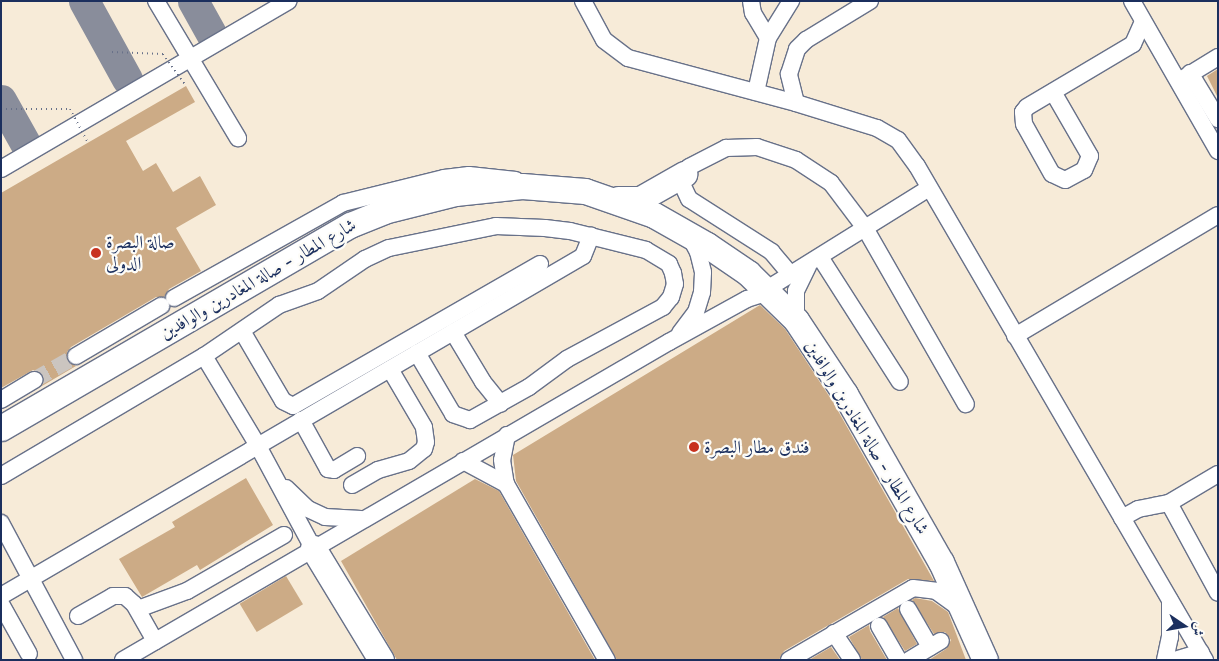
<!DOCTYPE html>
<meta charset="utf-8">
<style>
body{margin:0}
#map{position:relative;width:1219px;height:661px;overflow:hidden;background:#f7ebd8;font-family:"Libre Caslon Text",Amiri,serif}
div>[style]{position:absolute}
[style*='--x']{left:calc(var(--x)*1px);top:calc(var(--y)*1px);width:calc(var(--w)*1px);rotate:calc(var(--a)*1deg)}
.taxiway>*{height:31px;margin:-15.5px;padding:0 15.5px;transform-origin:15.5px;border-radius:15.5px;background:#898d9b}
.building>*{inset:0;background:#ccab86;transform-origin:0 0}
.minor-tunnel>*{height:16px;margin-top:-8px;transform-origin:0;background:repeating-linear-gradient(90deg,#cbc5c0 0 16px,transparent 0 24px)}
.roads{filter:drop-shadow(1px 0 #687189) drop-shadow(-1px 0 #687189) drop-shadow(0 1px #687189) drop-shadow(0 -1px #687189)}
.minor>*{height:16px;margin:-8px;padding:0 8px;transform-origin:8px;border-radius:8px;background:#fff}
.highway>*{height:25px;margin:-12.5px;padding:0 12.5px;transform-origin:12.5px;border-radius:12.5px;background:#fff}
.path-bridge>*{height:2px;margin-top:-1px;transform-origin:0;background:repeating-linear-gradient(90deg,#687189 0 1px,transparent 0 5px)}
.dots>*{width:14px;height:14px;translate:-50% -50%;box-sizing:border-box;border:2px solid #fdfcf7;border-radius:50%}
span{translate:-50% -50%;white-space:nowrap;text-align:center;line-height:1.15;-webkit-text-stroke:4.5px #fdfcf7;paint-order:stroke}
.poi-label{font-size:18px;color:#1b2f5e}
.left{translate:0 -50%;text-align:left}
.street-label{font-size:18px;color:#1b2f5e}
.frame{position:absolute;inset:0;border:2px solid #1b2f5e;pointer-events:none}
.north{position:absolute;left:1159px;top:601px;width:50px;height:50px;-webkit-text-stroke:4px #fdfcf7;paint-order:stroke;rotate:102deg;font-size:14px;font-weight:700;line-height:20px;text-align:center;color:#1b2f5e}
.north::after{content:'';display:block;margin:auto;width:18px;height:22px;background:#1b2f5e;clip-path:polygon(50% 0,100% 100%,50% 72%,0 100%)}
</style>
<div id="map">
<div class="taxiway">
<i style="--x:84;--y:1;--w:89;--a:61.1"></i>
<i style="--x:193;--y:1;--w:39;--a:61"></i>
<i style="--x:1;--y:100;--w:49;--a:60.8"></i>
</div>
<div class="building">
<i style="clip-path:polygon(1218px 69px,1218px 98px,1207px 76px)"></i>
<i style="clip-path:polygon(186px 86px,195px 102px,126px 141px,143px 171px,156px 163px,173px 192px,200px 176px,216px 205px,176px 228px,201px 271px,169px 289px,164px 297px,156px 297px,71px 347px,67px 352px,67px 361px,76px 366px,42px 386px,43px 375px,33px 370px,1px 388px,1px 193px)"></i>
<i style="clip-path:polygon(760px 305px,785px 329px,833px 402px,934px 581px,908px 579px,784px 651px,779px 660px,617px 660px,516px 481px,513px 455px)"></i>
<i style="clip-path:polygon(246px 478px,273px 525px,200px 570px,197px 565px,142px 597px,119px 559px,175px 527px,172px 522px)"></i>
<i style="clip-path:polygon(475px 479px,499px 491px,595px 660px,397px 660px,341px 561px)"></i>
<i style="left:286px;top:576px;width:33px;height:54px;rotate:59deg"></i>
<i style="clip-path:polygon(915px 598px,932px 601px,948px 612px,966px 660px,929px 660px,946px 649px,951px 640px,945px 632px,934px 634px,912px 600px)"></i>
<i style="clip-path:polygon(898px 608px,917px 644px,905px 651px,883px 617px)"></i>
<i style="clip-path:polygon(869px 625px,870px 631px,887px 660px,862px 660px,849px 637px)"></i>
<i style="clip-path:polygon(831px 647px,840px 660px,809px 660px)"></i>
</div>
<div class="minor-tunnel">
<i style="--x:34;--y:380;--w:48;--a:-29.7"></i>
</div>
<div class="roads">
<div class="minor">
<i style="--x:156;--y:1;--w:160;--a:59.1"></i>
<i style="--x:583;--y:1;--w:44;--a:61.7"></i>
<i style="--x:604;--y:40;--w:30;--a:37"></i>
<i style="--x:628;--y:58;--w:174;--a:15"></i>
<i style="--x:796;--y:103;--w:85;--a:17.2"></i>
<i style="--x:877;--y:128;--w:24;--a:30"></i>
<i style="--x:898;--y:140;--w:32;--a:54"></i>
<i style="--x:917;--y:166;--w:572;--a:59.76"></i>
<i style="--x:751;--y:1;--w:12;--a:81"></i>
<i style="--x:753;--y:13;--w:29;--a:59"></i>
<i style="--x:1132;--y:1;--w:173;--a:60.2"></i>
<i style="--x:1190;--y:73;--w:54;--a:58.7"></i>
<i style="--x:1182;--y:79;--w:42;--a:-31.4"></i>
<i style="--x:756;--y:92;--w:55;--a:-77.5"></i>
<i style="--x:768;--y:38;--w:44;--a:-58.1"></i>
<i style="--x:1053;--y:92;--w:74;--a:60"></i>
<i style="--x:1090;--y:156;--w:15;--a:113"></i>
<i style="--x:1084;--y:170;--w:21;--a:152"></i>
<i style="--x:1065;--y:180;--w:14;--a:-155"></i>
<i style="--x:1052;--y:174;--w:57;--a:-119.2"></i>
<i style="--x:1024;--y:124;--w:12;--a:-95"></i>
<i style="--x:1023;--y:112;--w:6;--a:-51"></i>
<i style="--x:1027;--y:107;--w:123;--a:-30.7"></i>
<i style="--x:1133;--y:44;--w:24;--a:-66"></i>
<i style="--x:796;--y:103;--w:30;--a:-104"></i>
<i style="--x:789;--y:74;--w:26;--a:-72"></i>
<i style="--x:797;--y:49;--w:13;--a:-45"></i>
<i style="--x:806;--y:40;--w:75;--a:-31.4"></i>
<i style="--x:1;--y:169;--w:333;--a:-30.3"></i>
<i style="--x:820;--y:257;--w:148;--a:57.4"></i>
<i style="--x:791;--y:275;--w:30;--a:-130"></i>
<i style="--x:772;--y:252;--w:98;--a:-147.4"></i>
<i style="--x:689;--y:199;--w:17;--a:-115"></i>
<i style="--x:682;--y:184;--w:18;--a:-68"></i>
<i style="--x:689;--y:167;--w:42;--a:-27.2"></i>
<i style="--x:726;--y:148;--w:31;--a:-2"></i>
<i style="--x:757;--y:147;--w:41;--a:18.4"></i>
<i style="--x:796;--y:160;--w:42;--a:33.3"></i>
<i style="--x:831;--y:183;--w:56;--a:52.9"></i>
<i style="--x:865;--y:228;--w:203;--a:60.2"></i>
<i style="--x:767;--y:289;--w:191;--a:-31.9"></i>
<i style="--x:174;--y:298;--w:194;--a:-29.3"></i>
<i style="--x:343;--y:203;--w:104;--a:-13.9"></i>
<i style="--x:444;--y:178;--w:25;--a:-7"></i>
<i style="--x:469;--y:175;--w:47;--a:6.1"></i>
<i style="--x:796;--y:320;--w:29;--a:-90"></i>
<i style="--x:796;--y:291;--w:28;--a:-64"></i>
<i style="--x:242;--y:331;--w:81;--a:59.6"></i>
<i style="--x:283;--y:401;--w:11;--a:27"></i>
<i style="--x:293;--y:406;--w:285;--a:-29.9"></i>
<i style="--x:453;--y:332;--w:58;--a:59"></i>
<i style="--x:483;--y:382;--w:28;--a:51"></i>
<i style="--x:680;--y:333;--w:26;--a:-53"></i>
<i style="--x:696;--y:312;--w:21;--a:-73"></i>
<i style="--x:702;--y:292;--w:20;--a:-87"></i>
<i style="--x:703;--y:272;--w:21;--a:-104"></i>
<i style="--x:698;--y:252;--w:17;--a:-118"></i>
<i style="--x:1015;--y:336;--w:236;--a:-30.8"></i>
<i style="--x:76;--y:356;--w:99;--a:-30.5"></i>
<i style="--x:204;--y:356;--w:105;--a:59"></i>
<i style="--x:258;--y:446;--w:116;--a:61.7"></i>
<i style="--x:1;--y:400;--w:39;--a:-31"></i>
<i style="--x:301;--y:420;--w:56;--a:61.1"></i>
<i style="--x:328;--y:469;--w:6;--a:9"></i>
<i style="--x:334;--y:470;--w:27;--a:-31"></i>
<i style="--x:507;--y:435;--w:25;--a:101"></i>
<i style="--x:502;--y:460;--w:24;--a:81"></i>
<i style="--x:506;--y:484;--w:203;--a:60.2"></i>
<i style="--x:463;--y:461;--w:49;--a:28.1"></i>
<i style="--x:1;--y:476;--w:236;--a:-30.6"></i>
<i style="--x:204;--y:356;--w:91;--a:-34.2"></i>
<i style="--x:279;--y:305;--w:41;--a:-19.7"></i>
<i style="--x:318;--y:291;--w:57;--a:-34.2"></i>
<i style="--x:365;--y:259;--w:26;--a:-25"></i>
<i style="--x:389;--y:248;--w:109;--a:-11.6"></i>
<i style="--x:496;--y:226;--w:49;--a:2.3"></i>
<i style="--x:545;--y:228;--w:25;--a:7"></i>
<i style="--x:570;--y:231;--w:78;--a:14"></i>
<i style="--x:646;--y:250;--w:27;--a:31"></i>
<i style="--x:669;--y:264;--w:10;--a:66"></i>
<i style="--x:673;--y:273;--w:11;--a:80"></i>
<i style="--x:675;--y:284;--w:14;--a:107"></i>
<i style="--x:671;--y:297;--w:13;--a:129"></i>
<i style="--x:663;--y:307;--w:109;--a:151.6"></i>
<i style="--x:567;--y:359;--w:47;--a:143.6"></i>
<i style="--x:529;--y:387;--w:68;--a:150.8"></i>
<i style="--x:470;--y:420;--w:18;--a:-161"></i>
<i style="--x:453;--y:414;--w:71;--a:-120.5"></i>
<i style="--x:352;--y:485;--w:30;--a:-30"></i>
<i style="--x:378;--y:470;--w:32;--a:-16"></i>
<i style="--x:409;--y:461;--w:19;--a:-39"></i>
<i style="--x:424;--y:449;--w:7;--a:-74"></i>
<i style="--x:426;--y:442;--w:15;--a:-98"></i>
<i style="--x:424;--y:427;--w:67;--a:-120.4"></i>
<i style="--x:286;--y:488;--w:30;--a:44"></i>
<i style="--x:308;--y:509;--w:19;--a:25"></i>
<i style="--x:325;--y:517;--w:36;--a:3"></i>
<i style="--x:1169;--y:503;--w:102;--a:61.4"></i>
<i style="--x:1122;--y:518;--w:18;--a:-29"></i>
<i style="--x:1138;--y:509;--w:32;--a:-11"></i>
<i style="--x:1169;--y:503;--w:57;--a:-30.6"></i>
<i style="--x:1;--y:523;--w:155;--a:61.9"></i>
<i style="--x:1;--y:596;--w:674;--a:-30.29"></i>
<i style="--x:583;--y:256;--w:22;--a:-68"></i>
<i style="--x:1;--y:604;--w:57;--a:60.8"></i>
<i style="--x:138;--y:609;--w:52;--a:-20.2"></i>
<i style="--x:187;--y:591;--w:112;--a:-30"></i>
<i style="--x:908;--y:609;--w:44;--a:59.9"></i>
<i style="--x:78;--y:616;--w:40;--a:-29.7"></i>
<i style="--x:113;--y:596;--w:12;--a:0"></i>
<i style="--x:125;--y:596;--w:12;--a:42"></i>
<i style="--x:134;--y:604;--w:43;--a:60.4"></i>
<i style="--x:879;--y:626;--w:39;--a:60"></i>
<i style="--x:834;--y:633;--w:32;--a:56"></i>
<i style="--x:123;--y:660;--w:632;--a:-30.22"></i>
<i style="--x:669;--y:342;--w:89;--a:-28.9"></i>
<i style="--x:747;--y:299;--w:23;--a:-18"></i>
<i style="--x:789;--y:660;--w:143;--a:-30.1"></i>
<i style="--x:913;--y:588;--w:23;--a:7"></i>
<i style="--x:936;--y:591;--w:27;--a:36"></i>
<i style="--x:909;--y:660;--w:37;--a:-31"></i>
<i style="--x:1165;--y:660;--w:24;--a:-78"></i>
<i style="--x:1170;--y:637;--w:36;--a:-90"></i>
<i style="--x:1175;--y:660;--w:27;--a:-17"></i>
</div>
<div class="highway">
<i style="--x:618;--y:199;--w:22;--a:0"></i>
<i style="--x:640;--y:199;--w:51;--a:-29.6"></i>
<i style="--x:1;--y:428;--w:404;--a:-30.2"></i>
<i style="--x:350;--y:225;--w:37;--a:-22"></i>
<i style="--x:384;--y:211;--w:73;--a:-14.2"></i>
<i style="--x:455;--y:193;--w:67;--a:-6"></i>
<i style="--x:522;--y:186;--w:63;--a:4.5"></i>
<i style="--x:585;--y:191;--w:73;--a:19.2"></i>
<i style="--x:654;--y:215;--w:61;--a:29.5"></i>
<i style="--x:707;--y:245;--w:50;--a:34.3"></i>
<i style="--x:748;--y:273;--w:67;--a:44.4"></i>
<i style="--x:796;--y:320;--w:89;--a:56.5"></i>
<i style="--x:845;--y:394;--w:193;--a:60.3"></i>
<i style="--x:941;--y:562;--w:107;--a:65.8"></i>
<i style="--x:313;--y:548;--w:131;--a:58.7"></i>
</div>
</div>
<div class="path-bridge">
<i style="--x:112;--y:52;--w:51;--a:2.2"></i>
<i style="--x:163;--y:54;--w:39;--a:54"></i>
<i style="--x:6;--y:109;--w:64;--a:0"></i>
<i style="--x:70;--y:109;--w:38;--a:62"></i>
</div>
<div class="dots">
<i style="left:96px;top:253px;background:#c8321e"></i>
<i style="left:694px;top:447px;background:#c8321e"></i>
</div>
<div class="poi-label">
<span class="left" style="left:106px;top:253px">صالة البصرة<br>الدولى</span>
<span class="left" style="left:704px;top:447px">فندق مطار البصرة</span>
</div>
<div class="street-label">
<span style="left:258px;top:279px;rotate:-30deg">شارع المطار - صالة المغادرين والوافدين</span>
<span style="left:867px;top:437px;rotate:59deg">شارع المطار - صالة المغادرين والوافدين</span>
</div>
<div class="frame"></div>
<div class="north">ش</div>
</div>
